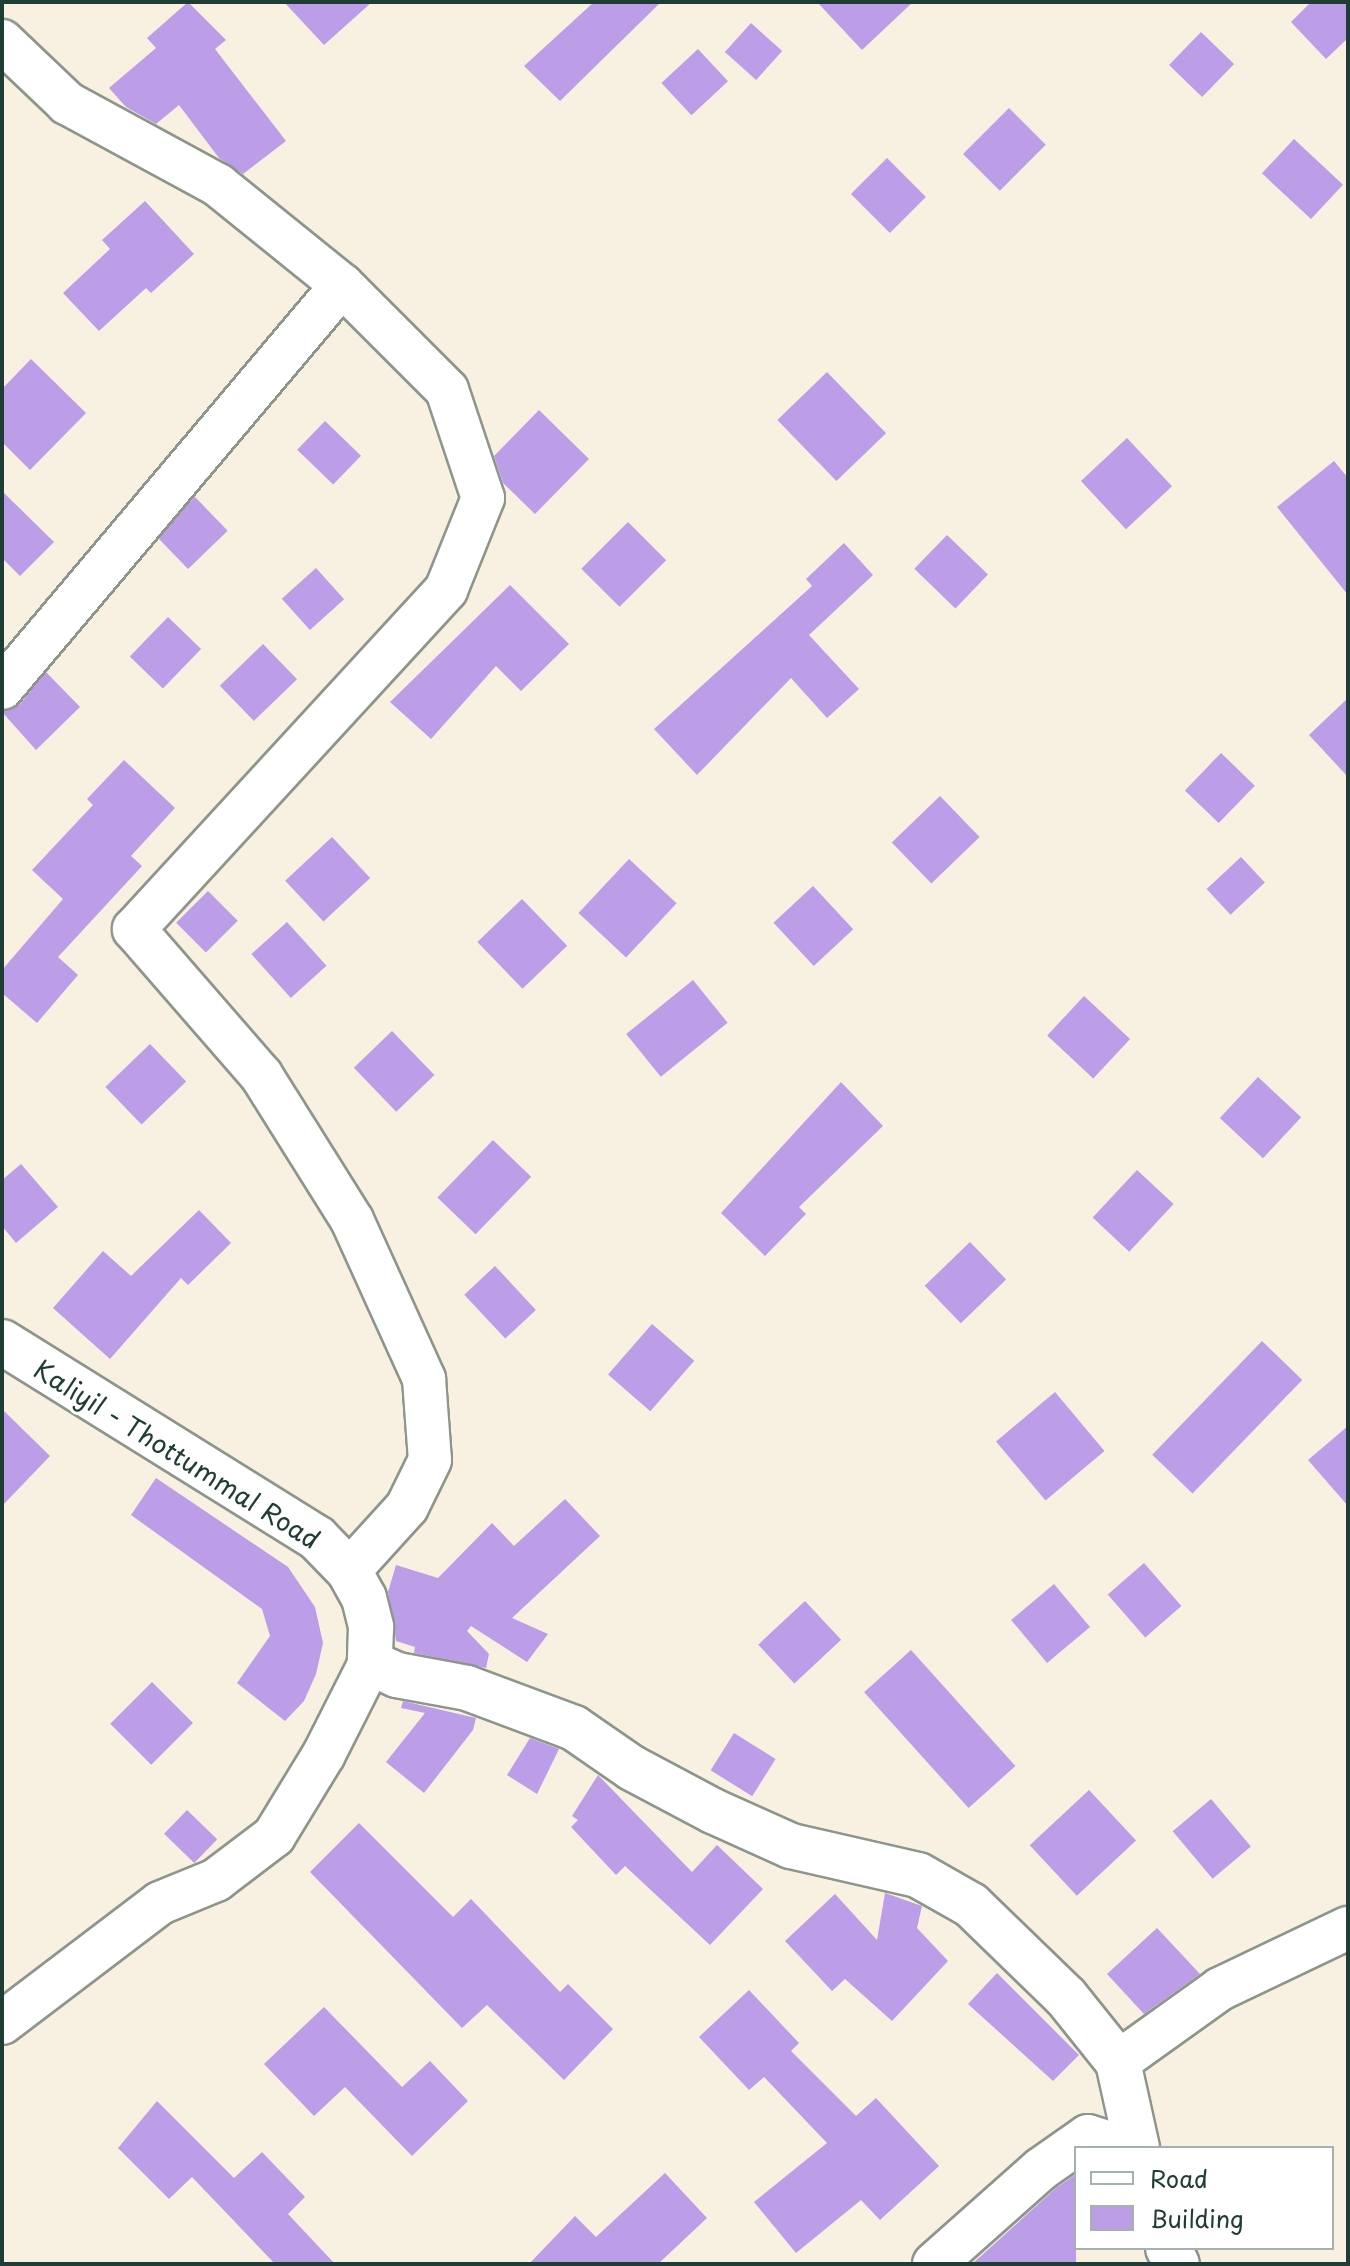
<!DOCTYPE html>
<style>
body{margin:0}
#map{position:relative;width:1350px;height:2266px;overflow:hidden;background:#f8f0e0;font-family:"Playpen Sans",sans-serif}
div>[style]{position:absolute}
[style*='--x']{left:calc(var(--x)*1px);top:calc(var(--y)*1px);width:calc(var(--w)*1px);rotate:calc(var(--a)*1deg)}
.building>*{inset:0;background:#bc9de7;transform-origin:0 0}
.roads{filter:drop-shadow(2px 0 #8c968a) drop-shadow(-2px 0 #8c968a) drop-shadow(0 2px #8c968a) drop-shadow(0 -2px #8c968a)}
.street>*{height:42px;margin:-21px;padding:0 21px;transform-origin:21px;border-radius:21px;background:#fff}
.secondary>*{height:44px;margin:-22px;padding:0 22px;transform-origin:22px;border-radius:22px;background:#fff}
span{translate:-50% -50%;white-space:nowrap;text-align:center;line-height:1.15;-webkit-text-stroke:6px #fff;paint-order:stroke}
.street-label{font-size:26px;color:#1f3d34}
.frame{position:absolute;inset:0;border:4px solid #1f3d34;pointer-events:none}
.legend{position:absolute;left:1074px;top:2146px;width:260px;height:104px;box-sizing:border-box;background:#fff;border:2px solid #a5b1ae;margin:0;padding:10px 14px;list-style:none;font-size:24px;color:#1f3d34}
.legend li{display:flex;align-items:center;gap:16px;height:40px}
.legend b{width:40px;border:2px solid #a5b1ae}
</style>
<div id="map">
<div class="building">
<i style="clip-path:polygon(188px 2px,226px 40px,215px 49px,286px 141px,243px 174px,219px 158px,179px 105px,156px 124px,126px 107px,109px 88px,156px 48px,147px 38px)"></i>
<i style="clip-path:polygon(284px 2px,372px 2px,324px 45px)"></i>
<i style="clip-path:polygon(594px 2px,661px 2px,560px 101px,524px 66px)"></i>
<i style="clip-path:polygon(817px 2px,913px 2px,862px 50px)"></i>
<i style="clip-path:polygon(1311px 2px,1348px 2px,1348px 38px,1326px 59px,1291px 22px)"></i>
<i style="left:751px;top:23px;width:42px;height:39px;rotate:42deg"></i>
<i style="left:1201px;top:32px;width:46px;height:46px;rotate:44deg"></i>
<i style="left:698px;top:49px;width:44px;height:50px;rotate:47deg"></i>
<i style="left:1009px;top:108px;width:52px;height:65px;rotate:45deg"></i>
<i style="left:1294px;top:139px;width:67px;height:47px;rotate:43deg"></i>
<i style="left:887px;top:158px;width:55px;height:51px;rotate:45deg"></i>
<i style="clip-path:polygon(145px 201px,194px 254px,151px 293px,146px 288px,99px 331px,63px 293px,110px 249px,102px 240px)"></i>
<i style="clip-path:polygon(31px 359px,86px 413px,30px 470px,2px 442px,2px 389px)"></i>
<i style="left:827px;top:372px;width:85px;height:69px;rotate:46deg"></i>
<i style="clip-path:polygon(539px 410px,589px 459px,535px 514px,503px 483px,494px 456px)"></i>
<i style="left:325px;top:421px;width:50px;height:40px;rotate:44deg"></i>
<i style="left:1127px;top:438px;width:66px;height:63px;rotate:47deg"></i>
<i style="clip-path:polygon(1334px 461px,1348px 478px,1348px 595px,1277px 507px)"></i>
<i style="clip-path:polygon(2px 491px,54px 542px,20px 576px,2px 558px)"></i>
<i style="left:195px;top:497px;width:47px;height:55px;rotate:46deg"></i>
<i style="left:628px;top:522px;width:54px;height:66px;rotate:45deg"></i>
<i style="left:947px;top:535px;width:57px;height:47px;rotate:44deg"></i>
<i style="clip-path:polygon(844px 543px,873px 575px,809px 635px,859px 689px,827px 718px,791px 678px,697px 775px,654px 729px,812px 586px,806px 579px)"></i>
<i style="left:316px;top:568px;width:42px;height:46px;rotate:48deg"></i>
<i style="clip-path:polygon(510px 585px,569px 644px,521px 691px,496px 666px,431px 739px,390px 702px)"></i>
<i style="left:168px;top:617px;width:46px;height:55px;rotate:44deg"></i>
<i style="left:263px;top:644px;width:49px;height:60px;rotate:46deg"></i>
<i style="clip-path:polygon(46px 672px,80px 707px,36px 750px,2px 712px,20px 704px)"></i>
<i style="clip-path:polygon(1348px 698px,1348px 777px,1309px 735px)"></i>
<i style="left:1221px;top:753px;width:47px;height:52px;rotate:44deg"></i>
<i style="clip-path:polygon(124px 760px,175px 808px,131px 856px,142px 866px,58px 957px,78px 975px,37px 1023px,2px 993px,2px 970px,63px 899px,32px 870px,93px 805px,87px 799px)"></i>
<i style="left:940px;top:796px;width:57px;height:67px;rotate:46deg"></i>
<i style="left:332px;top:837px;width:56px;height:64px;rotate:47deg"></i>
<i style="left:1241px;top:857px;width:35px;height:47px;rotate:47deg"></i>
<i style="left:629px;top:859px;width:65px;height:74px;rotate:43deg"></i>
<i style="left:813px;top:886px;width:59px;height:54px;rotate:47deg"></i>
<i style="left:208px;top:891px;width:42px;height:45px;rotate:45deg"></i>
<i style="left:522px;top:899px;width:65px;height:62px;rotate:46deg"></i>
<i style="left:287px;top:922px;width:59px;height:48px;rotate:48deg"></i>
<i style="left:693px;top:980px;width:55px;height:86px;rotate:51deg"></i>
<i style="left:1084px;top:996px;width:63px;height:54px;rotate:43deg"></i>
<i style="left:392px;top:1031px;width:61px;height:53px;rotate:46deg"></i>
<i style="left:150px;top:1044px;width:52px;height:62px;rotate:46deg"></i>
<i style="left:1258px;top:1077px;width:59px;height:56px;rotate:43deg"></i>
<i style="clip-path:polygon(841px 1082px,883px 1126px,799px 1207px,806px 1214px,765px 1256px,721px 1213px)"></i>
<i style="left:493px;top:1140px;width:53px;height:80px;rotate:44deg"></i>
<i style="clip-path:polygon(21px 1164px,58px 1207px,16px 1243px,2px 1226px,2px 1180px)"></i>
<i style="left:1137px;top:1170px;width:50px;height:65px;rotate:43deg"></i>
<i style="clip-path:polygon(199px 1210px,231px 1243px,188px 1285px,181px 1278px,110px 1359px,53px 1308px,103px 1251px,131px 1276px)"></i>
<i style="left:970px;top:1242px;width:52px;height:63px;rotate:46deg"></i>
<i style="left:495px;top:1266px;width:60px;height:42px;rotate:47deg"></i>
<i style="left:652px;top:1324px;width:56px;height:67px;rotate:41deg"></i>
<i style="left:1262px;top:1341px;width:56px;height:158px;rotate:44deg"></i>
<i style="left:1055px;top:1392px;width:77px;height:77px;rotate:50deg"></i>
<i style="clip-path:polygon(2px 1409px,50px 1456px,2px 1506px)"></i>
<i style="clip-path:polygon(1348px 1426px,1348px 1506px,1308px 1460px)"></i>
<i style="clip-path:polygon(156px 1478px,288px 1567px,315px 1607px,323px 1643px,316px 1674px,304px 1701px,285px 1721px,237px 1683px,270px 1636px,262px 1609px,131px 1515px)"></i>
<i style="clip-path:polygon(565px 1499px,600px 1536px,512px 1618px,548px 1634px,527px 1662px,471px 1626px,467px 1631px,489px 1654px,486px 1668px,414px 1653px,415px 1647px,396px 1641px,388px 1592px,396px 1565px,438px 1578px,492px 1523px,514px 1546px)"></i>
<i style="left:1144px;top:1563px;width:57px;height:48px;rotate:49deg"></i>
<i style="left:1054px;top:1584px;width:56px;height:56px;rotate:50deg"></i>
<i style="left:805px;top:1601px;width:53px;height:64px;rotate:47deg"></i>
<i style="left:911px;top:1650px;width:156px;height:63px;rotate:48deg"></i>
<i style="left:152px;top:1682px;width:58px;height:59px;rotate:45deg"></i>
<i style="clip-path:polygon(403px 1701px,476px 1718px,473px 1730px,424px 1793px,386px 1762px,425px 1713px,401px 1708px)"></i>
<i style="left:734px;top:1733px;width:49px;height:44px;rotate:32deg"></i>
<i style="clip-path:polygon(530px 1738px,559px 1749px,537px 1794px,507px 1775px)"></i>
<i style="clip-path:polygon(598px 1775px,692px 1872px,717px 1845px,763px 1889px,710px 1945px,625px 1866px,616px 1875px,571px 1827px,578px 1820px,572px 1816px)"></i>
<i style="left:1089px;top:1790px;width:69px;height:81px;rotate:47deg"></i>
<i style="left:1211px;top:1799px;width:62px;height:50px;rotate:50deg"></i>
<i style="left:187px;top:1810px;width:42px;height:33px;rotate:44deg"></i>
<i style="clip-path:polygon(359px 1823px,453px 1917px,471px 1899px,560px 1992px,568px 1984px,613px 2029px,564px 2080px,487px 2005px,462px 2028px,310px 1872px)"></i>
<i style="clip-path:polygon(885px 1893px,922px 1906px,917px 1928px,948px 1961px,892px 2021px,845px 1979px,832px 1991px,785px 1941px,835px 1894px,877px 1940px)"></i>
<i style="clip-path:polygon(1157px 1928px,1200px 1974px,1144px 2014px,1107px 1974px)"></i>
<i style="clip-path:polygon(997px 1973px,1079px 2055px,1053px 2081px,968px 2004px)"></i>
<i style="clip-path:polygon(749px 1990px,799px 2043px,791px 2051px,856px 2116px,876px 2098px,939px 2166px,880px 2220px,861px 2200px,796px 2253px,754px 2202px,827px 2143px,764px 2077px,749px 2090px,699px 2037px)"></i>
<i style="clip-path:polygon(324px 2007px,402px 2087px,430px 2061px,468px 2101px,412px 2156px,345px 2087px,314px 2116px,264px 2064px)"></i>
<i style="clip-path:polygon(157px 2101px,234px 2178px,262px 2152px,305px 2197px,288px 2214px,335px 2264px,275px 2264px,192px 2177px,169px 2199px,118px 2148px)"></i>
<i style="clip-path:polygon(665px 2173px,707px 2218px,658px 2264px,529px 2264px,575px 2216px,596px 2237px)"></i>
<i style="clip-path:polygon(1076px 2174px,1076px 2264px,972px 2264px,1056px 2188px)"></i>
</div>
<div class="roads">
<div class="street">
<i style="--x:2;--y:41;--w:90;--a:43.6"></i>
<i style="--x:67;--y:103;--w:172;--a:28.5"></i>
<i style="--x:218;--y:185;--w:159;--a:38.9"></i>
<i style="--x:342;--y:285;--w:148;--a:45"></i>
<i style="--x:447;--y:390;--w:114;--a:71.6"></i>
<i style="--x:483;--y:498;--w:99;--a:111.9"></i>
<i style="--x:446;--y:590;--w:461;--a:132.6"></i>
<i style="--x:134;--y:929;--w:194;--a:49"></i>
<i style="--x:261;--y:1075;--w:171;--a:57.9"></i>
<i style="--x:352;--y:1220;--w:175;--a:65.6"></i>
<i style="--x:424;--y:1379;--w:81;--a:85.8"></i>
<i style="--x:430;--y:1460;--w:52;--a:116.1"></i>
<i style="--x:407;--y:1507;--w:86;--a:132.2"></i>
<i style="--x:2;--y:688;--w:527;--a:-49.85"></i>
<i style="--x:2;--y:2023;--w:198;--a:-37.2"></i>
<i style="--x:160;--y:1903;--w:61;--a:-22.3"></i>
<i style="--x:216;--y:1880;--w:73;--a:-37.2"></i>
<i style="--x:274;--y:1836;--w:96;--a:-58.6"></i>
<i style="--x:324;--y:1754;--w:102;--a:-63.2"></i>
<i style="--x:1118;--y:2062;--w:125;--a:-35.6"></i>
<i style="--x:1220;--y:1989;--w:142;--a:-25.5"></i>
<i style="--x:934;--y:2264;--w:143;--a:-41.6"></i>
<i style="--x:1041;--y:2169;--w:57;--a:-35.1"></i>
<i style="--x:1088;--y:2136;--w:39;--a:18"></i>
</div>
<div class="secondary">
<i style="--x:2;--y:1342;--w:371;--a:31.9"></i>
<i style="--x:317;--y:1538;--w:46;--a:45.9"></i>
<i style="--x:349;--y:1571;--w:31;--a:61"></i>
<i style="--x:364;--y:1598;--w:30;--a:76"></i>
<i style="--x:371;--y:1627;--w:36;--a:92"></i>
<i style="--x:370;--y:1663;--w:30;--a:24"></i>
<i style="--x:397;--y:1675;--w:71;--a:10.5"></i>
<i style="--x:467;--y:1688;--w:114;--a:20.5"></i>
<i style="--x:574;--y:1728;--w:70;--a:34.6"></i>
<i style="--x:632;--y:1768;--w:92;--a:28"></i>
<i style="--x:713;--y:1811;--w:85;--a:24.2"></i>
<i style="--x:791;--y:1846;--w:130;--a:12.9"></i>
<i style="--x:918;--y:1875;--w:61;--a:29.5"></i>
<i style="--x:971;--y:1905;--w:132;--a:44.1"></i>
<i style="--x:1066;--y:1997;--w:83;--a:51.3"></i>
<i style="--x:1118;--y:2062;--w:88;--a:77.5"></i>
<i style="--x:1168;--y:2248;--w:18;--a:61"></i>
</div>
</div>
<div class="street-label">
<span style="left:177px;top:1454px;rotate:32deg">Kaliyil - Thottummal Road</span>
</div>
<div class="frame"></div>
<ul class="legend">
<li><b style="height:10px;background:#fff"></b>Road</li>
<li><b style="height:22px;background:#bc9de7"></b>Building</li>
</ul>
</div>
